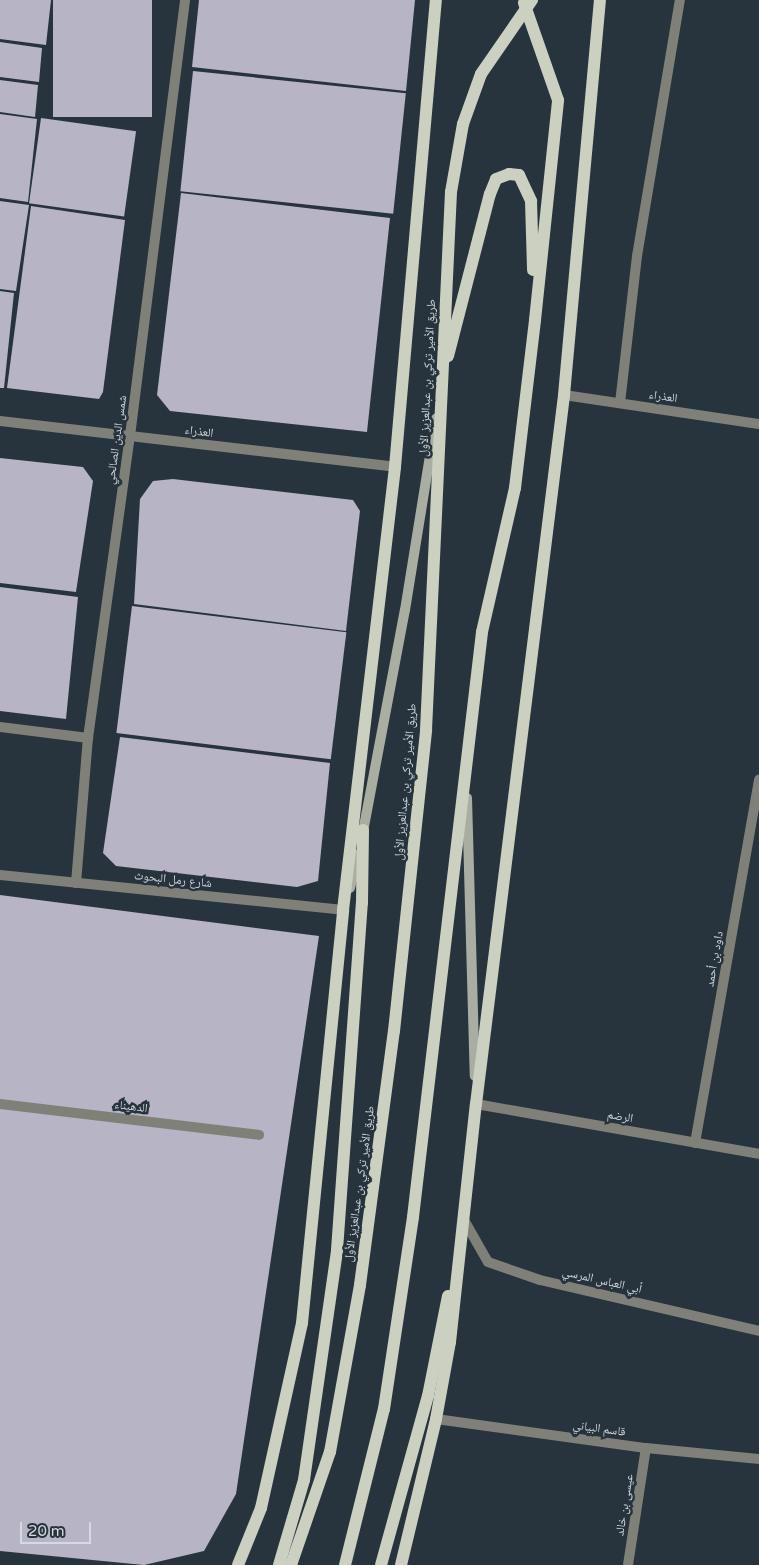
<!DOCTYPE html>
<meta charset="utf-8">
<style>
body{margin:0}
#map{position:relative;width:759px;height:1565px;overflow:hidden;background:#27333d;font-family:"Varela Round","Noto Naskh Arabic",sans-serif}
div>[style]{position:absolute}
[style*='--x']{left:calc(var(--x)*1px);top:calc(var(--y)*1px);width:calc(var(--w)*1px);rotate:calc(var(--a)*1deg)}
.building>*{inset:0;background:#b6b4c5;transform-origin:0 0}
.lane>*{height:10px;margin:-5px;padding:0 5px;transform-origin:5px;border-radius:5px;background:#7f8179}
.street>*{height:10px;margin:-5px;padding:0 5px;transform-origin:5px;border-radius:5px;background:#7f8179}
.secondary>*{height:10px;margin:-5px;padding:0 5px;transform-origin:5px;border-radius:5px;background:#aaada2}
.primary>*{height:12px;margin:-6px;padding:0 6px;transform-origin:6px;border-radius:6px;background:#ccd0c1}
span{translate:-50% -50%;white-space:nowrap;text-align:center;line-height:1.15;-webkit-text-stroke:5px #27333d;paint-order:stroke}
.street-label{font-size:12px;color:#d3dae0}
.scale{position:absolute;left:20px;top:1522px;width:71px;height:22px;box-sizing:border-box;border:2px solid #d3dae0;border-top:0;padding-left:6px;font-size:15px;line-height:18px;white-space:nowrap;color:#d3dae0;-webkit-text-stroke:4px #27333d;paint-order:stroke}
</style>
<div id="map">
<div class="building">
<i style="clip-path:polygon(0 0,51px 0,46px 45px,0 39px)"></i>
<i style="left:53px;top:0;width:99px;height:117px"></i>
<i style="clip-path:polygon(199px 0,415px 0,406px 91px,192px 67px)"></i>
<i style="clip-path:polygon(0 42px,42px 48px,39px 82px,0 77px)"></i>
<i style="left:193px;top:71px;width:214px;height:121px;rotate:6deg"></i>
<i style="clip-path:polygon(0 80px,38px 85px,35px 117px,0 112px)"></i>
<i style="clip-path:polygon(0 114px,37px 119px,28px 202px,0 198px)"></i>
<i style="left:41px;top:118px;width:96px;height:86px;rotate:8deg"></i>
<i style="clip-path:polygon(181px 193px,390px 218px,367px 432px,170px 411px,157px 395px)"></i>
<i style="clip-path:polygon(0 201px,29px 205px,16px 291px,0 289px)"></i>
<i style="clip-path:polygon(31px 206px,125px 220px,103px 392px,99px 399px,7px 388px)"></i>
<i style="clip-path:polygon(0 291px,14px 293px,4px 388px,0 388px)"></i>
<i style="clip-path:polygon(0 458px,83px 467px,93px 481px,76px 592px,0 583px)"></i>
<i style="clip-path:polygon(173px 479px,353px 500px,360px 511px,346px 631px,134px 604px,140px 499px,153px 481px)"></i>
<i style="clip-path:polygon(0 587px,78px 597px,66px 719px,0 711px)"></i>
<i style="left:132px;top:606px;width:216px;height:128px;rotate:7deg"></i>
<i style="clip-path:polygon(120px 737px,330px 763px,318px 881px,297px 887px,116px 866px,103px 853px)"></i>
<i style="clip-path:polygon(0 895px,319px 936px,236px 1494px,204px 1551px,144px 1565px,0 1551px)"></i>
</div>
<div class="lane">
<i style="--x:620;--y:403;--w:148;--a:-83.4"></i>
<i style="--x:637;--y:256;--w:260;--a:-80.5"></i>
</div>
<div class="street">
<i style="--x:564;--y:395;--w:197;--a:8.5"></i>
<i style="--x:0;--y:421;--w:398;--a:6.6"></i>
<i style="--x:0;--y:727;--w:89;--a:7.1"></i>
<i style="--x:0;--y:875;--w:345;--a:5.8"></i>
<i style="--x:76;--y:883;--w:145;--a:-85.3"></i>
<i style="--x:88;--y:738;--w:305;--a:-82.1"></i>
<i style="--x:130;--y:436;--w:439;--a:-82.8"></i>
<i style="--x:0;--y:1104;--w:261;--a:6.8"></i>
<i style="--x:476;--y:1104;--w:287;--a:10"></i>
<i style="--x:695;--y:1143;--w:369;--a:-80"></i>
<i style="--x:464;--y:1220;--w:48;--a:60.3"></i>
<i style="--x:488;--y:1262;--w:55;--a:19.1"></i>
<i style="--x:540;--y:1280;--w:225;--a:13.1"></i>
<i style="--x:436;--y:1419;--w:212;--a:7.9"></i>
<i style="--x:646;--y:1448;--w:114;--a:5.6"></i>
<i style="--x:628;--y:1565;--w:118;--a:-81.3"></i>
</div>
<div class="secondary">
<i style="--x:467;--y:798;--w:278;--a:88.4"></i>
<i style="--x:362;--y:837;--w:231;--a:-79.3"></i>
<i style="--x:405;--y:610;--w:194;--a:-80.8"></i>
<i style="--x:350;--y:888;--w:35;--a:-75"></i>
</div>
<div class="primary">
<i style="--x:448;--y:356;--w:167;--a:-75.5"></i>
<i style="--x:490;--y:194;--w:16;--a:-68"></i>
<i style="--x:496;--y:179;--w:14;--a:-21"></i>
<i style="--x:509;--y:174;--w:10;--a:6"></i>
<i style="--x:519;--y:175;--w:29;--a:65"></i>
<i style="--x:531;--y:201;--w:69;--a:88.3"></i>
<i style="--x:238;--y:1565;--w:61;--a:-68"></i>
<i style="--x:261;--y:1508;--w:189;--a:-77.5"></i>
<i style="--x:302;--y:1323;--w:415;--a:-84.3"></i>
<i style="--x:343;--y:910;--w:446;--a:-83.3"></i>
<i style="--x:395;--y:467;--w:469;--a:-85"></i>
<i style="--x:279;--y:1565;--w:89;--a:-73.6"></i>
<i style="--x:304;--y:1480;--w:232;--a:-81.8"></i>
<i style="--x:337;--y:1250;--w:348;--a:-85.9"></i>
<i style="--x:362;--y:903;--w:73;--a:-89.2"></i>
<i style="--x:291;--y:1565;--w:120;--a:-71"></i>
<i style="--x:330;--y:1452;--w:170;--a:-79.8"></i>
<i style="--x:360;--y:1285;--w:256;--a:-82.4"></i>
<i style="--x:394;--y:1031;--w:303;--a:-83.9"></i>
<i style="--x:426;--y:730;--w:539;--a:-87.34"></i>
<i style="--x:451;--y:192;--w:69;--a:-80"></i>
<i style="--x:463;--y:124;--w:53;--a:-70.2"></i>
<i style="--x:481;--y:74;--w:90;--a:-55.4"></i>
<i style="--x:345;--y:1565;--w:161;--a:-76"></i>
<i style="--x:384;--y:1409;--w:194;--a:-81.4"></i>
<i style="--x:413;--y:1217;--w:589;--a:-83.27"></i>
<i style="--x:482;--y:632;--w:148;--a:-77.1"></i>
<i style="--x:515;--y:488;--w:169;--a:-83.2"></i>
<i style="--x:535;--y:320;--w:221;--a:-84"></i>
<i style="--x:558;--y:100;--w:103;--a:-109.3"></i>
<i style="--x:381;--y:1565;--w:175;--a:-74.5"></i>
<i style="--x:428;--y:1396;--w:102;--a:-78.7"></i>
<i style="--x:401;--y:1565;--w:150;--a:-76.5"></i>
<i style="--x:436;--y:1419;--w:78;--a:-79.7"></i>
<i style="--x:450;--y:1342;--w:239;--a:-83.8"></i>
<i style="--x:476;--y:1104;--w:714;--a:-82.92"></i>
<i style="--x:564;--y:395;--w:397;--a:-84.8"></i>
</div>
<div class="street-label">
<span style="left:428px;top:378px;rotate:-87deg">طريق الأمير تركي بن عبدالعزيز الأول</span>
<span style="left:663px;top:397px;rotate:8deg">العذراء</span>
<span style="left:199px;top:432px;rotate:7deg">العذراء</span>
<span style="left:117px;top:440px;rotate:-82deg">شمس الدين الصالحي</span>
<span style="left:406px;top:782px;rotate:-85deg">طريق الأمير تركي بن عبدالعزيز الأول</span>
<span style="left:173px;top:880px;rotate:6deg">شارع رمل البحوث</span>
<span style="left:715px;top:959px;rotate:-80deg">داود بن أحمد</span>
<span style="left:131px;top:1107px;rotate:7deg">الدهيناء</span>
<span style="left:620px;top:1117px;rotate:10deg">الرضم</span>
<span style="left:360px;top:1184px;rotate:-82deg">طريق الأمير تركي بن عبدالعزيز الأول</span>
<span style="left:602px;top:1281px;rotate:13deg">أبي العباس المرسي</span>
<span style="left:599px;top:1429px;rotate:8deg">قاسم البياني</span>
<span style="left:625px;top:1505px;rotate:-81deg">عيسى بن خالد</span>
</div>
<div class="scale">20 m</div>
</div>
